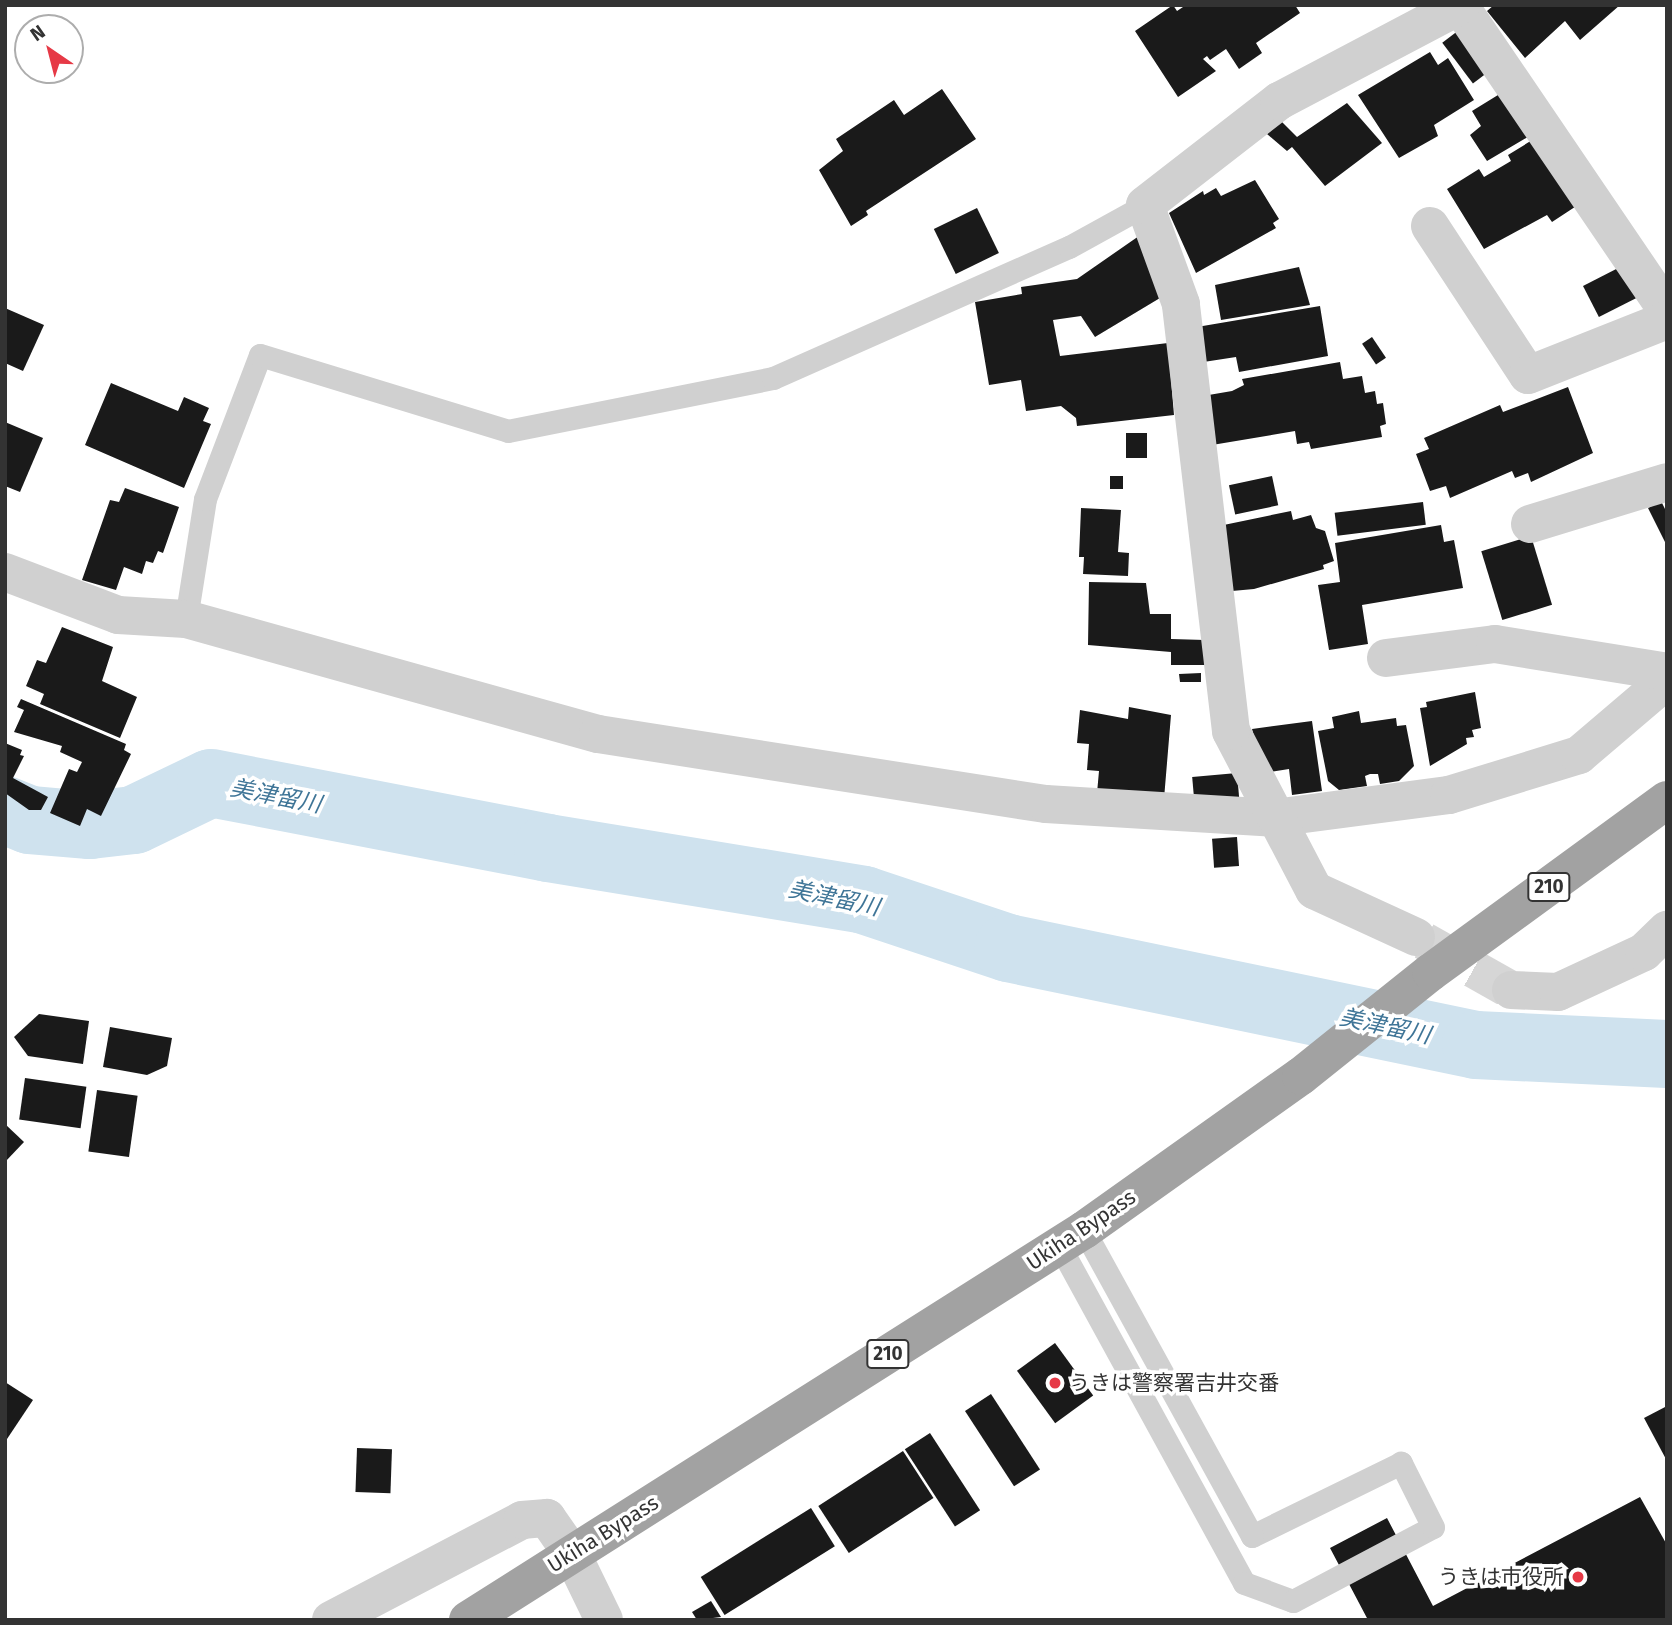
<!DOCTYPE html>
<meta charset="utf-8">
<style>
body{margin:0}
#map{position:relative;width:1672px;height:1625px;overflow:hidden;background:#fff;font-family:"Fira Sans","Noto Sans JP",sans-serif}
div>[style]{position:absolute}
[style*='--x']{left:calc(var(--x)*1px);top:calc(var(--y)*1px);width:calc(var(--w)*1px);rotate:calc(var(--a)*1deg)}
.river>*{height:68px;margin:-34px;padding:0 34px;transform-origin:34px;border-radius:34px;background:#cfe2ee}
.building>*{inset:0;background:#1a1a1a;transform-origin:0 0}
.minor-tunnel>*{height:38px;margin-top:-19px;transform-origin:0;background:repeating-linear-gradient(90deg,#d6d6d6 0 38px,transparent 0 57px)}
.service>*{height:23px;margin:-11.5px;padding:0 11.5px;transform-origin:11.5px;border-radius:11.5px;background:#d0d0d0}
.minor>*{height:38px;margin:-19px;padding:0 19px;transform-origin:19px;border-radius:19px;background:#d0d0d0}
.trunk>*{height:38px;margin:-19px;padding:0 19px;transform-origin:19px;border-radius:19px;background:#a2a2a2}
.dots>*{width:19px;height:19px;translate:-50% -50%;box-sizing:border-box;border:4px solid #fff;border-radius:50%}
span{translate:-50% -50%;white-space:nowrap;text-align:center;line-height:1.15;-webkit-text-stroke:7px #fff;paint-order:stroke}
.shield-label span{padding:2px 5px;background:#fff;border:2px solid;border-radius:5px;-webkit-text-stroke-width:0}
.shield-label{font-size:19px;color:#333;font-weight:700}
.street-label{font-size:21px;color:#333}
.poi-label{font-size:21px;color:#333}
.left{translate:0 -50%;text-align:left}
.right{translate:-100% -50%;text-align:right}
.water-label{font-size:23px;color:#3f7597;font-style:italic}
.frame{position:absolute;inset:0;border:7px solid #333;pointer-events:none}
.north{position:absolute;left:14px;top:14px;width:70px;height:70px;box-sizing:border-box;background:#fff;border:2px solid #adadad;border-radius:50%;rotate:325deg;font-size:19px;font-weight:700;line-height:28px;text-align:center;color:#333}
.north::after{content:'';display:block;margin:auto;width:24px;height:32px;background:#e63946;clip-path:polygon(50% 0,100% 100%,50% 72%,0 100%)}
</style>
<div id="map">
<div class="river">
<i style="--x:5;--y:810;--w:27;--a:22"></i>
<i style="--x:30;--y:820;--w:60;--a:4.8"></i>
<i style="--x:90;--y:825;--w:44;--a:-6.5"></i>
<i style="--x:134;--y:820;--w:85;--a:-25.7"></i>
<i style="--x:211;--y:783;--w:343;--a:10.9"></i>
<i style="--x:548;--y:848;--w:320;--a:9.3"></i>
<i style="--x:864;--y:900;--w:152;--a:18.4"></i>
<i style="--x:1008;--y:948;--w:478;--a:11.7"></i>
<i style="--x:1476;--y:1045;--w:191;--a:2.7"></i>
</div>
<div class="building">
<i style="clip-path:polygon(1173px 5px,1177px 11px,1186px 5px,1295px 5px,1300px 13px,1256px 43px,1262px 53px,1239px 69px,1226px 49px,1210px 60px,1207px 56px,1203px 59px,1216px 71px,1178px 97px,1135px 31px)"></i>
<i style="clip-path:polygon(1494px 5px,1620px 5px,1580px 40px,1565px 21px,1525px 58px,1487px 11px)"></i>
<i style="left:1463px;top:27px;width:51px;height:26px;rotate:53deg"></i>
<i style="clip-path:polygon(1430px 52px,1438px 65px,1448px 58px,1474px 100px,1434px 125px,1438px 136px,1399px 158px,1358px 95px)"></i>
<i style="clip-path:polygon(1511px 87px,1538px 131px,1487px 161px,1470px 135px,1481px 126px,1472px 111px)"></i>
<i style="clip-path:polygon(942px 89px,976px 139px,866px 211px,868px 215px,851px 226px,819px 170px,843px 151px,836px 139px,894px 100px,904px 115px)"></i>
<i style="clip-path:polygon(1347px 103px,1382px 143px,1325px 186px,1292px 147px,1287px 151px,1267px 134px,1281px 121px,1297px 137px)"></i>
<i style="clip-path:polygon(1542px 134px,1584px 201px,1552px 222px,1547px 215px,1484px 249px,1447px 189px,1479px 169px,1484px 177px,1511px 161px,1508px 155px)"></i>
<i style="clip-path:polygon(1255px 180px,1279px 219px,1273px 223px,1276px 228px,1196px 273px,1169px 213px,1203px 191px,1204px 195px,1216px 188px,1221px 196px)"></i>
<i style="left:977px;top:208px;width:50px;height:48px;rotate:64deg"></i>
<i style="clip-path:polygon(1149px 229px,1165px 295px,1095px 337px,1081px 316px,1053px 320px,1060px 356px,1168px 343px,1174px 415px,1077px 426px,1076px 418px,1061px 406px,1026px 411px,1021px 380px,989px 385px,975px 302px,1022px 294px,1021px 287px,1077px 279px)"></i>
<i style="left:1624px;top:265px;width:35px;height:46px;rotate:63deg"></i>
<i style="clip-path:polygon(1299px 267px,1310px 305px,1221px 320px,1215px 285px)"></i>
<i style="clip-path:polygon(1320px 306px,1328px 356px,1239px 372px,1236px 357px,1197px 363px,1191px 328px)"></i>
<i style="clip-path:polygon(5px 308px,44px 325px,23px 371px,5px 363px)"></i>
<i style="left:1372px;top:337px;width:25px;height:12px;rotate:56deg"></i>
<i style="clip-path:polygon(1340px 362px,1343px 379px,1362px 376px,1365px 393px,1375px 391px,1377px 404px,1383px 403px,1386px 424px,1380px 426px,1382px 437px,1311px 449px,1309px 442px,1297px 444px,1295px 431px,1206px 446px,1197px 397px,1232px 391px,1244px 385px,1242px 379px)"></i>
<i style="clip-path:polygon(111px 383px,178px 411px,184px 397px,209px 408px,203px 421px,211px 424px,184px 488px,85px 445px)"></i>
<i style="clip-path:polygon(1568px 387px,1593px 453px,1531px 482px,1528px 473px,1515px 478px,1512px 471px,1450px 498px,1446px 486px,1430px 491px,1416px 454px,1429px 449px,1424px 438px,1500px 405px,1503px 412px)"></i>
<i style="clip-path:polygon(5px 422px,43px 438px,20px 492px,5px 486px)"></i>
<i style="left:1126px;top:433px;width:21px;height:25px"></i>
<i style="left:1123px;top:476px;width:13px;height:13px;rotate:90deg"></i>
<i style="left:1272px;top:476px;width:30px;height:44px;rotate:78deg"></i>
<i style="clip-path:polygon(125px 488px,179px 507px,163px 553px,158px 551px,153px 563px,146px 561px,142px 574px,124px 567px,116px 590px,82px 580px,110px 500px,119px 502px)"></i>
<i style="clip-path:polygon(1661px 501px,1667px 513px,1667px 546px,1648px 508px)"></i>
<i style="left:1423px;top:502px;width:23px;height:89px;rotate:83deg"></i>
<i style="clip-path:polygon(1081px 508px,1121px 510px,1118px 552px,1129px 553px,1128px 576px,1083px 574px,1084px 557px,1079px 557px)"></i>
<i style="clip-path:polygon(1291px 511px,1293px 520px,1311px 515px,1316px 528px,1325px 531px,1334px 561px,1323px 565px,1324px 569px,1254px 589px,1221px 592px,1214px 527px)"></i>
<i style="clip-path:polygon(1441px 525px,1444px 542px,1454px 540px,1463px 588px,1362px 605px,1368px 644px,1329px 650px,1318px 585px,1340px 582px,1335px 543px)"></i>
<i style="left:1531px;top:536px;width:72px;height:52px;rotate:73deg"></i>
<i style="clip-path:polygon(1089px 582px,1146px 583px,1150px 614px,1171px 614px,1171px 639px,1205px 640px,1206px 665px,1171px 665px,1171px 652px,1088px 645px)"></i>
<i style="clip-path:polygon(62px 627px,113px 647px,102px 681px,137px 697px,120px 738px,40px 704px,44px 694px,26px 686px,37px 660px,46px 663px)"></i>
<i style="clip-path:polygon(1201px 673px,1201px 682px,1180px 682px,1179px 674px)"></i>
<i style="clip-path:polygon(1475px 692px,1481px 728px,1472px 730px,1474px 737px,1466px 738px,1467px 744px,1430px 766px,1420px 708px,1427px 707px,1426px 702px)"></i>
<i style="clip-path:polygon(21px 699px,126px 744px,124px 750px,131px 754px,101px 816px,87px 809px,80px 826px,50px 813px,69px 769px,77px 772px,82px 762px,60px 752px,62px 746px,14px 732px,24px 710px,17px 707px)"></i>
<i style="clip-path:polygon(1129px 707px,1171px 715px,1164px 799px,1097px 793px,1099px 771px,1087px 770px,1089px 744px,1077px 743px,1080px 710px,1128px 719px)"></i>
<i style="clip-path:polygon(1359px 711px,1361px 723px,1396px 718px,1397px 726px,1406px 725px,1414px 766px,1399px 781px,1380px 784px,1378px 774px,1370px 774px,1365px 776px,1367px 786px,1339px 790px,1328px 781px,1318px 731px,1334px 728px,1332px 717px)"></i>
<i style="clip-path:polygon(1312px 721px,1322px 791px,1292px 795px,1289px 769px,1264px 773px,1252px 729px)"></i>
<i style="clip-path:polygon(5px 743px,22px 750px,20px 755px,24px 756px,13px 778px,48px 797px,41px 810px,29px 810px,5px 793px)"></i>
<i style="left:1237px;top:773px;width:24px;height:45px;rotate:85deg"></i>
<i style="left:1237px;top:837px;width:29px;height:25px;rotate:86deg"></i>
<i style="clip-path:polygon(39px 1014px,89px 1021px,83px 1064px,28px 1056px,14px 1037px)"></i>
<i style="clip-path:polygon(110px 1027px,172px 1038px,167px 1066px,147px 1075px,103px 1067px)"></i>
<i style="left:25px;top:1078px;width:62px;height:42px;rotate:8deg"></i>
<i style="left:97px;top:1090px;width:41px;height:62px;rotate:8deg"></i>
<i style="clip-path:polygon(5px 1124px,24px 1142px,5px 1162px)"></i>
<i style="left:1055px;top:1343px;width:65px;height:47px;rotate:54deg"></i>
<i style="clip-path:polygon(5px 1382px,33px 1400px,5px 1442px)"></i>
<i style="left:991px;top:1394px;width:90px;height:31px;rotate:57deg"></i>
<i style="clip-path:polygon(1667px 1406px,1667px 1461px,1644px 1418px)"></i>
<i style="left:930px;top:1433px;width:92px;height:30px;rotate:57deg"></i>
<i style="left:357px;top:1448px;width:35px;height:44px;rotate:2deg"></i>
<i style="left:903px;top:1451px;width:56px;height:101px;rotate:57deg"></i>
<i style="clip-path:polygon(1640px 1497px,1667px 1545px,1667px 1620px,1368px 1620px,1330px 1548px,1387px 1518px,1433px 1606px)"></i>
<i style="left:811px;top:1508px;width:45px;height:130px;rotate:58deg"></i>
<i style="clip-path:polygon(711px 1601px,721px 1617px,697px 1620px,692px 1612px)"></i>
</div>
<div class="minor-tunnel">
<i style="--x:1424;--y:941;--w:100;--a:29.4"></i>
</div>
<div class="service">
<i style="--x:186;--y:619;--w:121;--a:-81"></i>
<i style="--x:205;--y:499;--w:154;--a:-69.1"></i>
<i style="--x:260;--y:355;--w:259;--a:17"></i>
<i style="--x:508;--y:431;--w:270;--a:-11.3"></i>
<i style="--x:773;--y:378;--w:324;--a:-23.9"></i>
<i style="--x:1069;--y:247;--w:87;--a:-28.9"></i>
<i style="--x:1059;--y:1245;--w:385;--a:61.3"></i>
<i style="--x:1244;--y:1583;--w:52;--a:20.2"></i>
<i style="--x:1293;--y:1601;--w:158;--a:-27.9"></i>
<i style="--x:1433;--y:1527;--w:72;--a:-116.6"></i>
<i style="--x:1401;--y:1463;--w:166;--a:153.9"></i>
<i style="--x:1252;--y:1536;--w:349;--a:-118.8"></i>
</div>
<div class="minor">
<i style="--x:1460;--y:6;--w:369;--a:55.8"></i>
<i style="--x:1430;--y:226;--w:178;--a:56.7"></i>
<i style="--x:1528;--y:375;--w:149;--a:-21.6"></i>
<i style="--x:1530;--y:524;--w:143;--a:-17"></i>
<i style="--x:5;--y:572;--w:121;--a:20.8"></i>
<i style="--x:118;--y:615;--w:68;--a:3.4"></i>
<i style="--x:186;--y:619;--w:428;--a:15.6"></i>
<i style="--x:598;--y:734;--w:453;--a:8.9"></i>
<i style="--x:1046;--y:804;--w:228;--a:3.5"></i>
<i style="--x:1274;--y:818;--w:177;--a:-7.5"></i>
<i style="--x:1449;--y:795;--w:136;--a:-17.1"></i>
<i style="--x:1579;--y:755;--w:116;--a:-40.4"></i>
<i style="--x:1386;--y:658;--w:110;--a:-7.3"></i>
<i style="--x:1495;--y:644;--w:174;--a:9.2"></i>
<i style="--x:1416;--y:937;--w:112;--a:-155.3"></i>
<i style="--x:1314;--y:890;--w:179;--a:-117.6"></i>
<i style="--x:1231;--y:731;--w:430;--a:-96.7"></i>
<i style="--x:1181;--y:304;--w:105;--a:-110"></i>
<i style="--x:1145;--y:205;--w:170;--a:-37.8"></i>
<i style="--x:1279;--y:101;--w:206;--a:-27.8"></i>
<i style="--x:1511;--y:990;--w:47;--a:2.4"></i>
<i style="--x:1558;--y:992;--w:95;--a:-24.9"></i>
<i style="--x:1644;--y:952;--w:32;--a:-44"></i>
<i style="--x:331;--y:1620;--w:216;--a:-27.6"></i>
<i style="--x:522;--y:1520;--w:25;--a:-5"></i>
<i style="--x:547;--y:1518;--w:44;--a:55.2"></i>
<i style="--x:572;--y:1554;--w:73;--a:64.1"></i>
</div>
<div class="trunk">
<i style="--x:468;--y:1620;--w:729;--a:-32.34"></i>
<i style="--x:1084;--y:1230;--w:266;--a:-35.4"></i>
<i style="--x:1301;--y:1076;--w:166;--a:-38.7"></i>
<i style="--x:1431;--y:972;--w:292;--a:-36.1"></i>
</div>
<div class="dots">
<i style="left:1055px;top:1383px;background:#e63946"></i>
<i style="left:1578px;top:1577px;background:#e63946"></i>
</div>
<div class="shield-label">
<span style="left:1549px;top:887px">210</span>
<span style="left:888px;top:1354px">210</span>
</div>
<div class="street-label">
<span style="left:1081px;top:1230px;rotate:-34deg">Ukiha Bypass</span>
<span style="left:603px;top:1534px;rotate:-32deg">Ukiha Bypass</span>
</div>
<div class="poi-label">
<span class="left" style="left:1069px;top:1383px">うきは警察署吉井交番</span>
<span class="right" style="left:1564px;top:1577px">うきは市役所</span>
</div>
<div class="water-label">
<span style="left:276px;top:796px;rotate:11deg">美津留川</span>
<span style="left:834px;top:898px;rotate:12deg">美津留川</span>
<span style="left:1385px;top:1026px;rotate:12deg">美津留川</span>
</div>
<div class="frame"></div>
<div class="north">N</div>
</div>
